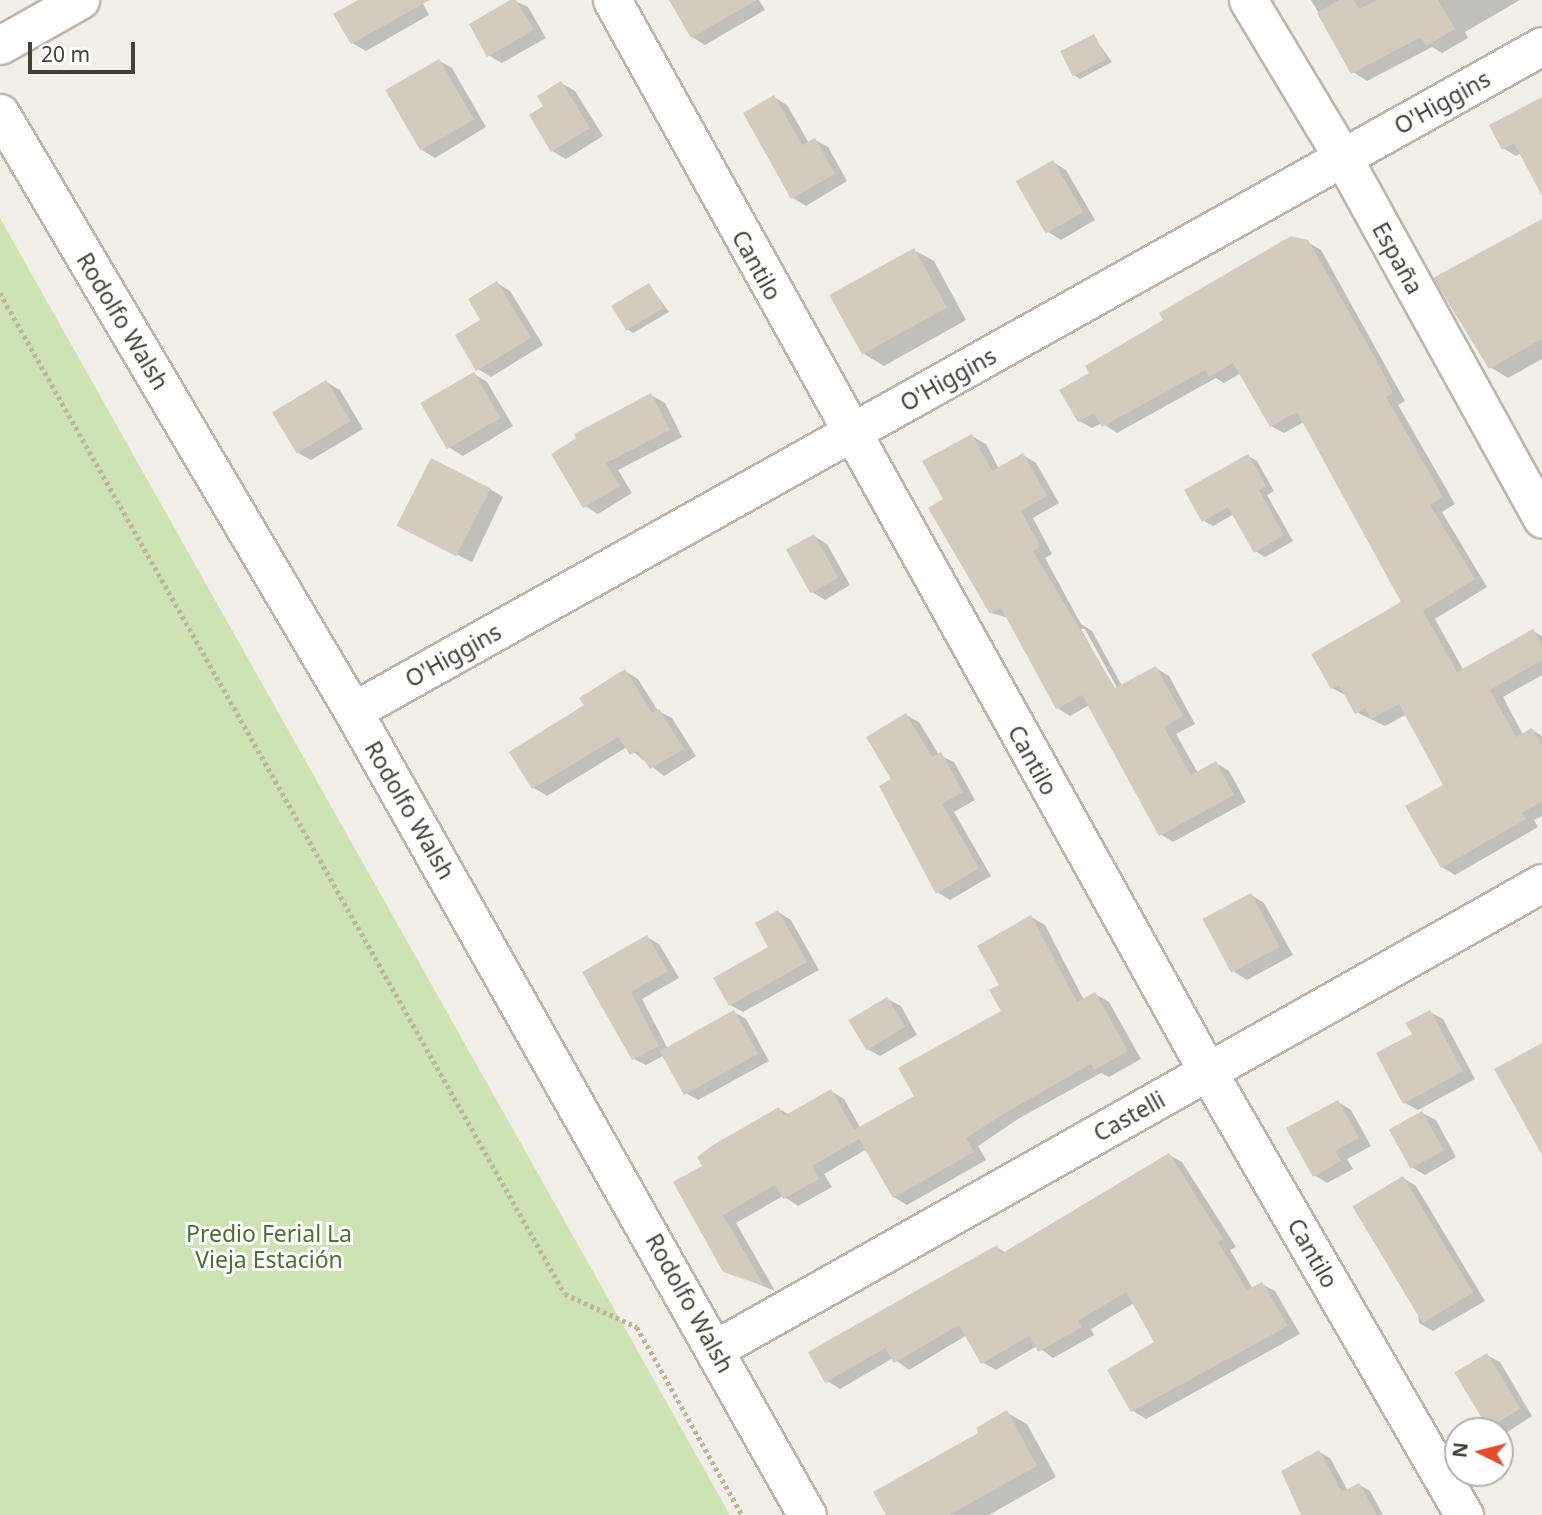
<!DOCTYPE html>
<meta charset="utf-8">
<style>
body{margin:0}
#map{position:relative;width:1542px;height:1515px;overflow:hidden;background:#f2efe8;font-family:"Noto Sans",sans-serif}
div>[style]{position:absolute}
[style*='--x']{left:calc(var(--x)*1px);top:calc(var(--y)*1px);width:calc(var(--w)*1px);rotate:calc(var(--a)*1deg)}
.green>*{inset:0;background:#cde3b4}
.shadow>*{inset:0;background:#0003}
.building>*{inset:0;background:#d3cbbe;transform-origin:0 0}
.path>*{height:4.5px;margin-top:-2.25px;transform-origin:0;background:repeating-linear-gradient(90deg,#beb39e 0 3.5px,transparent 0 7px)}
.roads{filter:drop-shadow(2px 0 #bdb7ab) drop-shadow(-2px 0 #bdb7ab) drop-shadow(0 2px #bdb7ab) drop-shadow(0 -2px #bdb7ab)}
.street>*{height:37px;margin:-18.5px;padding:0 18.5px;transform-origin:18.5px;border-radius:18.5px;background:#fff}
span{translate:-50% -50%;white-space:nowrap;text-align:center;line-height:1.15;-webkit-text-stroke:6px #fff;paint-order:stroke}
.street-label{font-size:23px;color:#454037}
.park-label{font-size:23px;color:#47722f}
.north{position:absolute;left:1444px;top:1417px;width:70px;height:70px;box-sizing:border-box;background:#fff;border:2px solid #b5b3af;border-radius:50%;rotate:276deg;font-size:19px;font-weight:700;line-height:28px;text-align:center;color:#454037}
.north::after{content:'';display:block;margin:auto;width:24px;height:32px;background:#e74b2a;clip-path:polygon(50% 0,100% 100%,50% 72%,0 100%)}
.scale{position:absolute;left:28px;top:42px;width:107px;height:32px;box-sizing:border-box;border:4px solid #454037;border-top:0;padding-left:9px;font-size:21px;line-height:24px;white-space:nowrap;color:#454037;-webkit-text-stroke:5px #fff;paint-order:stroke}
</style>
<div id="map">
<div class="green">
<i style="clip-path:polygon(0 218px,730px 1515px,0 1515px)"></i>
</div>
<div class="shadow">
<i style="clip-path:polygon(361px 0,421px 0,429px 15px,366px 51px,352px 43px)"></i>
<i style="clip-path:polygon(513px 0,528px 7px,546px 38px,502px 63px,488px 55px)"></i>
<i style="clip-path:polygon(677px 0,759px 0,765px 10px,705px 45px,692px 37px)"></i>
<i style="clip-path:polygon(1311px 0,1520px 0,1465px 32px,1468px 38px,1442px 53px,1432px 47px,1367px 81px,1353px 72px)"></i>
<i style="clip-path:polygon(1093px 36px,1112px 62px,1080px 79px,1074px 75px)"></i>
<i style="clip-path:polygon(439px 61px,452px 68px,486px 127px,435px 158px,422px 150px)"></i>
<i style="clip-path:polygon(561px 83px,575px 91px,603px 136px,566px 159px,552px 151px,546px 107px)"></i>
<i style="clip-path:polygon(774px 97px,787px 105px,809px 143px,815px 140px,828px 147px,847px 181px,806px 206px,793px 198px,745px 114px)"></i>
<i style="clip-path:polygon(1542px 102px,1542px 193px,1521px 153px,1516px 156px,1503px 148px)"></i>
<i style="clip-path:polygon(1053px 162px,1066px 170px,1095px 220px,1061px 240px,1048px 232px)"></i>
<i style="clip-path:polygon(1542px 220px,1542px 359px,1508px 378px,1490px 367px)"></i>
<i style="clip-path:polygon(1307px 242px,1321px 250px,1405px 401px,1398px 405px,1455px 504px,1442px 512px,1487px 587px,1435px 619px,1464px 671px,1533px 631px,1542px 636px,1542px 675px,1503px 697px,1523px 735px,1532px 730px,1542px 736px,1542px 816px,1534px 820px,1538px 827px,1455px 875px,1442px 867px,1445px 785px,1407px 714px,1385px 726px,1356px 712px,1345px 695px,1332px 688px,1403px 602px,1304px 422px,1284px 433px,1271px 426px,1241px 373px,1224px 383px,1216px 378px,1117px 433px,1102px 423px,1092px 428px,1079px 421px)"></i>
<i style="clip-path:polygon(914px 250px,934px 261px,966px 320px,884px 366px,864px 354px)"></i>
<i style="clip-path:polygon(497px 283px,510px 291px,543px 345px,491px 377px,478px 369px,482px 320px)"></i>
<i style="clip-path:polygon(649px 285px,669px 312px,633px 333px,627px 329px)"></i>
<i style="clip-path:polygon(474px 374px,487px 382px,513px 426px,463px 456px,450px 448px,423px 405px)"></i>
<i style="clip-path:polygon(326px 382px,340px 390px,363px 429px,311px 460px,298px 453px)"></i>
<i style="clip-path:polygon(651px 395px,665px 403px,682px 437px,618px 470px,632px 493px,598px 514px,585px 506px,553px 454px)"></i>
<i style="clip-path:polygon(evenodd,972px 436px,986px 444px,999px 469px,1023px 455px,1036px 463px,1059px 503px,1033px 518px,1052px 554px,1045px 558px,1081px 624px,1092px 631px,1122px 686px,1156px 668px,1169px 676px,1195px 724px,1176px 734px,1198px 773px,1216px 763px,1229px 771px,1246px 802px,1173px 842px,1160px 834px,1089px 705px,1070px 716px,1057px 708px,1009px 618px,991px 613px,945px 500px,972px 436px,1081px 629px,1085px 629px,1121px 695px,1118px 697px,1081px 629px)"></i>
<i style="clip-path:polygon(1248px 456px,1257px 461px,1274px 491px,1267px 495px,1293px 541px,1265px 557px,1255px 551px,1234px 514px,1213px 526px,1204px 521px)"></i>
<i style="clip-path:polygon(490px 489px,503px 497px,472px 562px,413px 533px)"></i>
<i style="clip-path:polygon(814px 536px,827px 544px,850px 585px,825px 600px,812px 592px)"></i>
<i style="clip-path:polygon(625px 671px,638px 679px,658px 711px,672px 718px,696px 756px,664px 776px,627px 747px,547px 796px,534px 788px,512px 753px,586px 706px)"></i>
<i style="clip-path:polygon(906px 715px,919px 722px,939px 755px,954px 762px,975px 800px,954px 812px,991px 876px,950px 900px,937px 892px,894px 780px)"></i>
<i style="clip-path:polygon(1251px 895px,1264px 903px,1293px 955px,1247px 980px,1234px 972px)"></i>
<i style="clip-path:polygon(778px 912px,791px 920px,819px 970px,743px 1012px,730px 1005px,770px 948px)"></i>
<i style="clip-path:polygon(1031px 917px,1045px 925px,1084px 1000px,1095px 994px,1109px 1002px,1141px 1059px,1109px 1077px,1101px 1073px,1018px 1119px,978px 1146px,986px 1160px,907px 1205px,894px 1197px,867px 1149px,824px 1174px,832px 1187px,798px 1206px,783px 1196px,736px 1223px,775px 1291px,725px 1271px,705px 1167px,779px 1109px,790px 1115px,831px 1091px,844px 1099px,861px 1129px,916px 1097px,1003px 1012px,1001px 986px)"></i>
<i style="clip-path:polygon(647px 937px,659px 944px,679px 978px,642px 999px,668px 1049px,734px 1012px,746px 1019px,769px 1061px,698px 1100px,686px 1093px,665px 1055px,646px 1065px,634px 1059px,585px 973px)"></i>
<i style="clip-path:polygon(887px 999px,901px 1006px,917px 1035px,880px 1056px,867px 1049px)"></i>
<i style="clip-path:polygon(1430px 1012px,1443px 1019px,1475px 1079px,1418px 1110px,1405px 1103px,1414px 1035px)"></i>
<i style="clip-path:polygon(1338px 1102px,1351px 1110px,1371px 1146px,1347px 1159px,1353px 1169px,1327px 1183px,1314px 1175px)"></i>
<i style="clip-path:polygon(1422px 1113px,1436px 1120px,1456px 1157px,1425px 1175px,1411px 1167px)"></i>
<i style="clip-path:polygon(1169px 1155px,1182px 1162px,1236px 1247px,1230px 1250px,1253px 1289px,1262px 1284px,1275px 1291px,1300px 1334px,1146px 1419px,1133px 1411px,1109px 1370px,1156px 1343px,1134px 1303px,1091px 1329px,1094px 1335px,1053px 1358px,1037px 1346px,996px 1370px,982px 1362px,967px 1335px,909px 1370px,893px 1358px,840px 1389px,827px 1381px,997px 1247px,1006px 1253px)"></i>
<i style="clip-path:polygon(1403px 1178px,1416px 1186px,1485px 1301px,1433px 1331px,1419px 1323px)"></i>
<i style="clip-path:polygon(1487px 1355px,1500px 1362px,1532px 1416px,1503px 1435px,1490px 1427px)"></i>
<i style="clip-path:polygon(1007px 1413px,1027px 1424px,1056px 1477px,989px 1515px,888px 1515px)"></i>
<i style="clip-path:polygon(1319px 1452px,1330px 1458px,1348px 1491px,1359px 1485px,1370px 1491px,1383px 1515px,1306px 1515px)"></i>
</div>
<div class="building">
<i style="clip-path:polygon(358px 0,430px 0,351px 44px,333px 14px)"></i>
<i style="clip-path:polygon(510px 0,516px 0,534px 30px,487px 57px,469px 24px)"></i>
<i style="clip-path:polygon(669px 0,757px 0,691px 38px)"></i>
<i style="clip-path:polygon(1339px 0,1354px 0,1359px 9px,1378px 0,1438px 0,1455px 29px,1426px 46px,1421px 37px,1351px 74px,1317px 13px)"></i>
<i style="left:1094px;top:34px;width:28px;height:38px;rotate:63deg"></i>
<i style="left:439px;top:59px;width:70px;height:62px;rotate:60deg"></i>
<i style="clip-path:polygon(561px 81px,590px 128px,551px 152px,529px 115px,543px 106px,537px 96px)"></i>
<i style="clip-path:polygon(774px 95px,802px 145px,815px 138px,835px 174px,791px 199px,743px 113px)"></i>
<i style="clip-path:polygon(1542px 97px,1542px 196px,1514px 143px,1502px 150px,1489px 125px)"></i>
<i style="left:1053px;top:160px;width:60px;height:43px;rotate:60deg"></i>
<i style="clip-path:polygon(1542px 219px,1542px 339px,1489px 369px,1433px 278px)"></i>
<i style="clip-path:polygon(1291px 236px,1308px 240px,1378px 363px,1393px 393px,1386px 397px,1443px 497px,1430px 505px,1475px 579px,1423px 611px,1457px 672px,1533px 629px,1542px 645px,1542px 660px,1490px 690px,1516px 737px,1532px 728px,1542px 746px,1542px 801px,1522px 813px,1526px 819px,1441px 868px,1405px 806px,1443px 785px,1399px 704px,1371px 719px,1365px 708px,1355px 714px,1339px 685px,1331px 689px,1311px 654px,1401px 602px,1297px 412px,1270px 427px,1233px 363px,1209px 377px,1205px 370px,1102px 427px,1094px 413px,1078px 422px,1059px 390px,1089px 373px,1085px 366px,1163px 320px,1159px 313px)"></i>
<i style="left:914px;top:248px;width:68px;height:97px;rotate:61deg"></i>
<i style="clip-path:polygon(497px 281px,531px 338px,476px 371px,455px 335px,480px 320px,468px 299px)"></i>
<i style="left:649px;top:283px;width:29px;height:44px;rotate:59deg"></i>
<i style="left:474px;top:372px;width:53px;height:62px;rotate:60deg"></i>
<i style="left:326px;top:380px;width:48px;height:63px;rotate:59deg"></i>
<i style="clip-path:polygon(651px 393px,670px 430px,606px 463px,620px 486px,583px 508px,551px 454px,576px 438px,574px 434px)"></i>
<i style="clip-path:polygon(972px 434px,992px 471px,1023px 453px,1047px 496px,1021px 511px,1040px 546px,1033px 551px,1115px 688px,1156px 666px,1183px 716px,1164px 727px,1191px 775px,1216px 761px,1234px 795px,1159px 836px,1082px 695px,1056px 709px,1001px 608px,990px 614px,928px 508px,943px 499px,922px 461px)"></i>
<i style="clip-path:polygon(1248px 454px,1266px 486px,1259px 490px,1284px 535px,1254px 553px,1228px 507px,1202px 522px,1184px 490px)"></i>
<i style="left:431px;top:458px;width:67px;height:76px;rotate:27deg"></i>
<i style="left:814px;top:534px;width:50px;height:32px;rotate:61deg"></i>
<i style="clip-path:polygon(625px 669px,652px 713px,659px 709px,684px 749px,650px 769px,638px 751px,630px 755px,618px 737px,532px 789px,509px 752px,584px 705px,579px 698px)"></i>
<i style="clip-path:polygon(906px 713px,932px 757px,941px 752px,963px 792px,942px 804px,979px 868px,936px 894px,879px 786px,891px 779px,866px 737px)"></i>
<i style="left:1251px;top:893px;width:61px;height:55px;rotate:62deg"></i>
<i style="clip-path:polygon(778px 910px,807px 962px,729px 1006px,713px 978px,768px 947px,755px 923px)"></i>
<i style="clip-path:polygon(1031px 915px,1077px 1002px,1095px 992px,1128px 1051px,1094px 1070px,1091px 1064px,1005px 1113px,966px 1138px,974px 1152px,893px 1198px,859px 1139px,812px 1166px,819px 1179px,783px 1199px,775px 1185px,723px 1215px,764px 1286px,723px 1272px,673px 1182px,702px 1166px,697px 1157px,713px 1145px,779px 1107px,784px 1116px,831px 1089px,854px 1130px,914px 1096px,898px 1068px,1001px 1011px,989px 990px,999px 985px,977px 946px)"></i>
<i style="clip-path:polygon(647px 935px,668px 971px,631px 992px,659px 1046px,632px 1060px,582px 972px)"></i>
<i style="left:887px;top:997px;width:35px;height:45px;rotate:59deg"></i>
<i style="left:734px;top:1010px;width:50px;height:85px;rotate:61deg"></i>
<i style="clip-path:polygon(1430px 1010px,1463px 1071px,1403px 1104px,1376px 1053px,1412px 1034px,1405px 1023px)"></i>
<i style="clip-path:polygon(1542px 1043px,1542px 1155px,1494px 1069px)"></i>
<i style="clip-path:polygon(1338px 1100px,1359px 1138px,1335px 1151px,1341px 1161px,1313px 1177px,1286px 1128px)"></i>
<i style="left:1422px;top:1111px;width:45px;height:38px;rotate:61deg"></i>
<i style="clip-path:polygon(1169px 1153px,1223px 1239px,1218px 1242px,1247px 1290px,1262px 1282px,1288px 1326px,1131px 1412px,1107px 1370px,1154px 1342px,1126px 1292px,1078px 1321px,1082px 1327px,1038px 1352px,1029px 1336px,981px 1364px,959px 1325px,894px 1363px,885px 1348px,825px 1383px,808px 1352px,997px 1245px,1001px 1254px)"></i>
<i style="left:1403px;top:1176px;width:136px;height:59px;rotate:59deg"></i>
<i style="left:1487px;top:1353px;width:65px;height:38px;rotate:59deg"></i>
<i style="clip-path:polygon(1007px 1410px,1037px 1466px,949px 1515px,886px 1515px,873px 1492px,978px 1433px,976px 1428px)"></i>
<i style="clip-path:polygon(1319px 1450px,1342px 1492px,1359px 1483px,1377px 1515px,1301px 1515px,1281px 1471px)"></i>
</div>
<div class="path">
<i style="--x:0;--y:293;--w:1149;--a:60.56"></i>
<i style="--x:565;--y:1294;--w:79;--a:24.6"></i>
<i style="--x:637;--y:1327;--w:215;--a:60.8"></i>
</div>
<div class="roads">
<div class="street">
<i style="--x:612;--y:0;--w:1227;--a:60.93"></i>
<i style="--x:1208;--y:1072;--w:512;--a:59.98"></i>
<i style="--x:1248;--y:0;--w:184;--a:59"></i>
<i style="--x:1343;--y:158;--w:412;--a:61.1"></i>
<i style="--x:0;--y:45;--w:92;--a:-29.4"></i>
<i style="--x:0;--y:113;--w:694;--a:59.45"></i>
<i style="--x:353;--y:711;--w:923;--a:60.55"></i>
<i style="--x:353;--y:711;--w:1362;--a:-29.22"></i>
<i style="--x:717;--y:1348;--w:947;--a:-29.41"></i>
</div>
</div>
<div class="street-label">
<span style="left:1442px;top:102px;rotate:-29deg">O'Higgins</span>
<span style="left:1398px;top:258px;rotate:61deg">España</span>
<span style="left:757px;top:265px;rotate:61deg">Cantilo</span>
<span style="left:123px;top:321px;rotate:59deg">Rodolfo Walsh</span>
<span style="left:948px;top:379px;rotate:-29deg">O'Higgins</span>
<span style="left:453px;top:655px;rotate:-29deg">O'Higgins</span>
<span style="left:1033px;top:760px;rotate:61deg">Cantilo</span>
<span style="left:410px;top:810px;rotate:60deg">Rodolfo Walsh</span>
<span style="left:1129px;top:1116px;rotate:-29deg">Castelli</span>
<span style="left:1313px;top:1253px;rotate:60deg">Cantilo</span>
<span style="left:690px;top:1303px;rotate:61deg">Rodolfo Walsh</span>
</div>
<div class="park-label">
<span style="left:269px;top:1246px">Predio Ferial La<br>Vieja Estación</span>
</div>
<div class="north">N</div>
<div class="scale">20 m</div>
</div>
